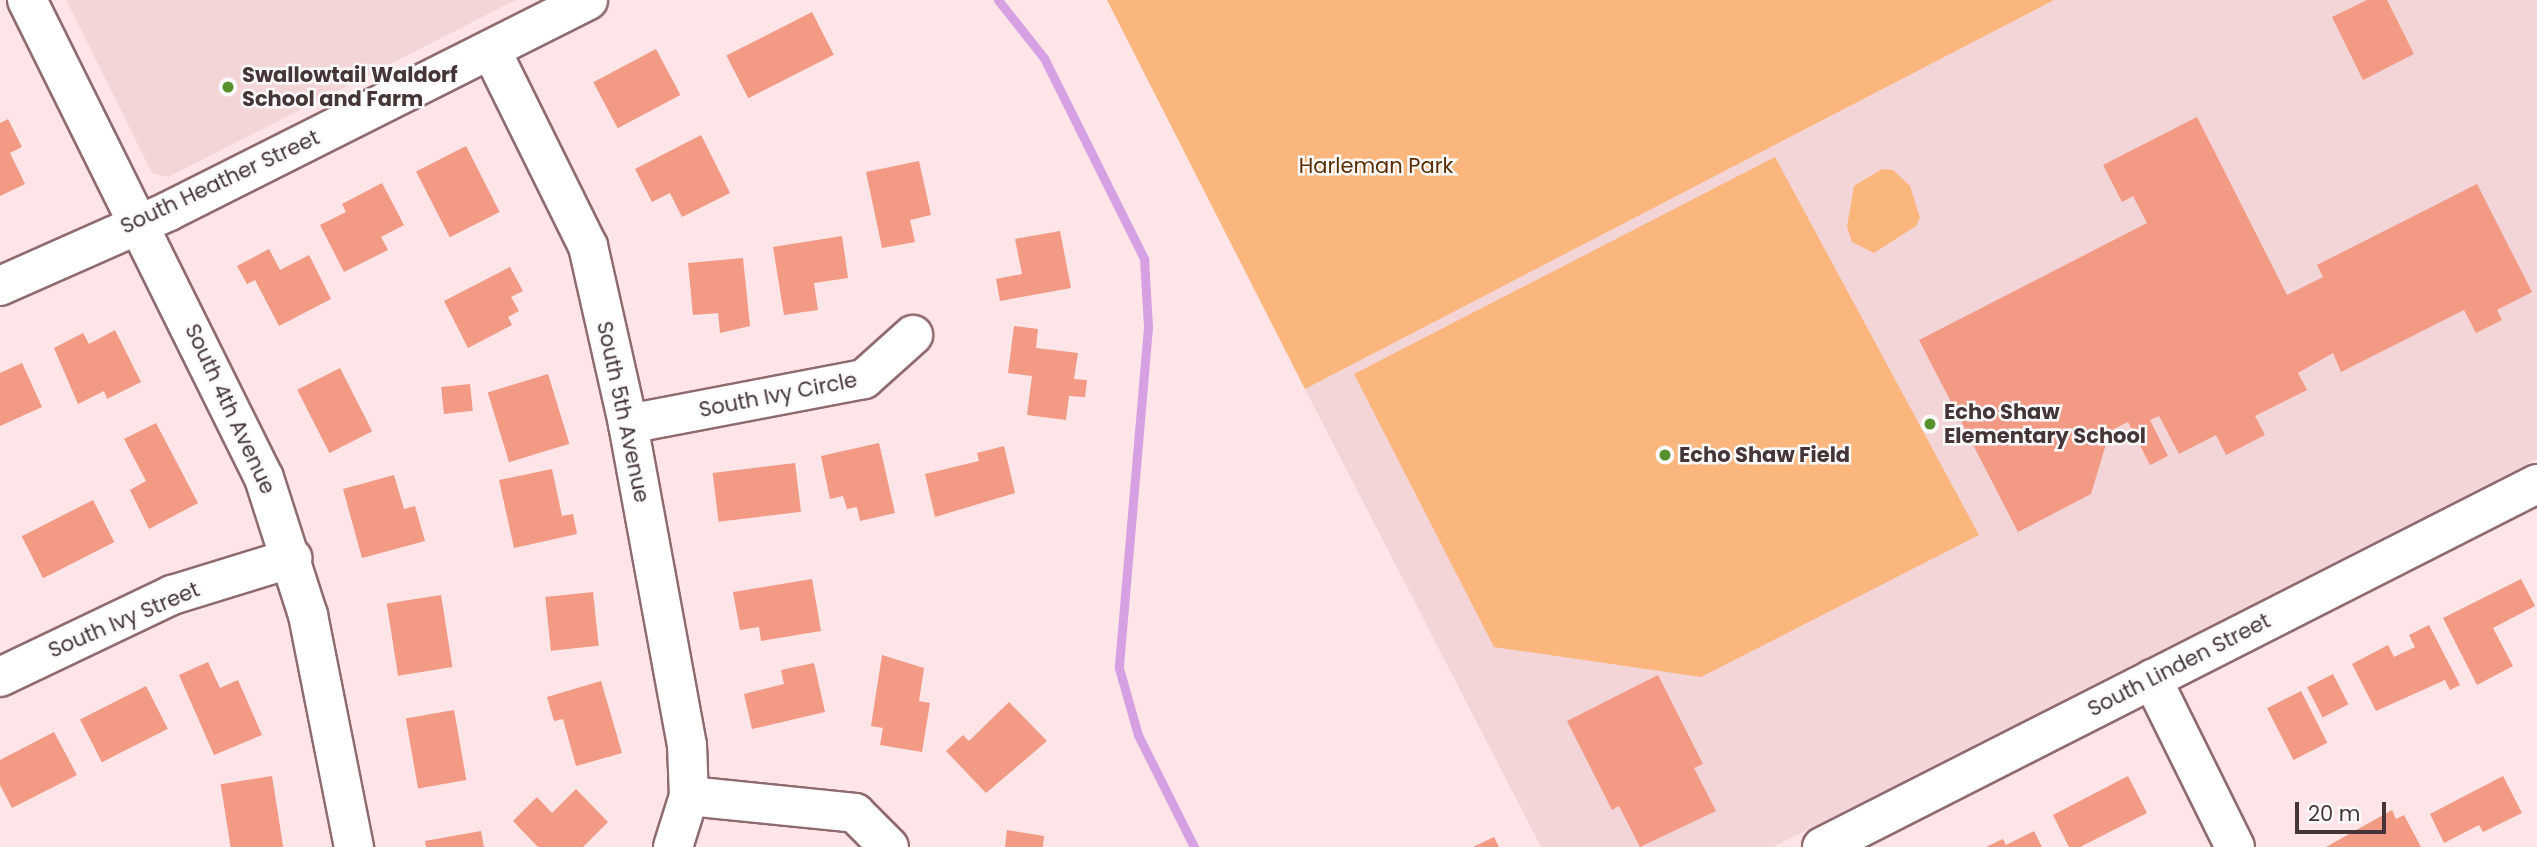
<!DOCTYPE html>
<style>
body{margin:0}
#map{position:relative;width:2537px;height:847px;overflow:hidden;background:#ffe5e8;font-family:Poppins,sans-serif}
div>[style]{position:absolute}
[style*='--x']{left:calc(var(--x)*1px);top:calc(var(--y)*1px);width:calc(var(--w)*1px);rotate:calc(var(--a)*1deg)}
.built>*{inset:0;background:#f3d4d7}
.green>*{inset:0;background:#fbb67d}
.stream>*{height:9px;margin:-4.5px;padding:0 4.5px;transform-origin:4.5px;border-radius:4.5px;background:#d7a0e3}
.building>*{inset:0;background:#f29a84;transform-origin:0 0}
.roads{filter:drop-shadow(2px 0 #8f6a6f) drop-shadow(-2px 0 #8f6a6f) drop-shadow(0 2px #8f6a6f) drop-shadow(0 -2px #8f6a6f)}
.minor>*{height:38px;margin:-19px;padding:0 19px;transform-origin:19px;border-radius:19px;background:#fff}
.dots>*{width:19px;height:19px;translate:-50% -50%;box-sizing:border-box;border:4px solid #fafafa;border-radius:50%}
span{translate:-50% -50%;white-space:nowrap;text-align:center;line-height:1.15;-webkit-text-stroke:5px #fafafa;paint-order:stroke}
.poi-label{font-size:21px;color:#463537;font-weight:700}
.left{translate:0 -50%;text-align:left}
.park-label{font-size:21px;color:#5a2e00}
.street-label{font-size:21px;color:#463537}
.scale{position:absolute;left:2295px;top:802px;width:91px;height:32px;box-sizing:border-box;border:4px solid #463537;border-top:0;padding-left:9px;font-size:21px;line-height:24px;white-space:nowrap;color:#463537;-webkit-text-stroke:5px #fafafa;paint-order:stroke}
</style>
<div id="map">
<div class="built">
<i style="clip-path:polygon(66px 0,516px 0,168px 177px,152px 173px)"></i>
<i style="clip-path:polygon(2054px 0,2537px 0,2537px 459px,1773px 847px,1541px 847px,1305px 389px)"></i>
</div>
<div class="green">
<i style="clip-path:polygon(1107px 0,2054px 0,1305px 389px)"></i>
<i style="clip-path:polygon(1775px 157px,1979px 535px,1701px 677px,1494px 647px,1354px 374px)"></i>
<i style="clip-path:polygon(1882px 169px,1893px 170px,1910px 186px,1920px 218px,1916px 226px,1874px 253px,1852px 242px,1847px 227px,1854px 186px)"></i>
</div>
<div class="stream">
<i style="--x:998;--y:0;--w:74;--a:51.6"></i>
<i style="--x:1044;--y:58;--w:225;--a:63.5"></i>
<i style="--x:1144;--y:259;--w:68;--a:86.6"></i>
<i style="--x:1148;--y:327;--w:342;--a:94.9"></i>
<i style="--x:1119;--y:668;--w:70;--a:74.2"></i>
<i style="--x:1138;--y:735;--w:125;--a:63.4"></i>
</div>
<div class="building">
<i style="clip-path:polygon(2367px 0,2387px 0,2414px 54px,2363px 80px,2332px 17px)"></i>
<i style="left:812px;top:12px;width:48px;height:96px;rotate:63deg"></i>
<i style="left:656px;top:49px;width:52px;height:71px;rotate:62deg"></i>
<i style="clip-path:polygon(2197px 117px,2287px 295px,2323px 277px,2317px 265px,2477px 184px,2532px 292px,2497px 310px,2502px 320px,2476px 333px,2464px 310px,2341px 372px,2333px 353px,2298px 373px,2307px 390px,2255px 416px,2265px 435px,2226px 455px,2216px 435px,2179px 454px,2159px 416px,2150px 420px,2168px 456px,2150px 465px,2128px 422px,2110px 431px,2091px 494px,2018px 532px,1919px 340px,2147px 223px,2133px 196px,2122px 202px,2103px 165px)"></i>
<i style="clip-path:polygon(8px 119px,22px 147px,10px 153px,25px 184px,0 196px,0 123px)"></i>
<i style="clip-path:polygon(701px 135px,730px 193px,682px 217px,670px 193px,652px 202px,635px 169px)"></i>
<i style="left:466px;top:146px;width:74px;height:56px;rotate:63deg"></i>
<i style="clip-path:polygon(919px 161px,931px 215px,910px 220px,915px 242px,882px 248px,866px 172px)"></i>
<i style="clip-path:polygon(382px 183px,404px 225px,381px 237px,388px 250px,344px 272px,320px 225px,346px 212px,342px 204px)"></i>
<i style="clip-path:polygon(1060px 231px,1071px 288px,1000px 301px,996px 279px,1022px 274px,1015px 239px)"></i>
<i style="clip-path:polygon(842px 236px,848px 278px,814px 283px,818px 310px,784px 315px,773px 247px)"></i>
<i style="clip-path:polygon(269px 249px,280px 270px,309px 255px,331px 299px,279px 326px,255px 280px,247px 284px,237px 266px)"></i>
<i style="clip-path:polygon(743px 258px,750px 326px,720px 333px,718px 313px,693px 315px,688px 263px)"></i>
<i style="clip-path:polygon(510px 267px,523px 291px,511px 297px,519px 311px,508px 317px,512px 325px,468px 348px,444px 301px)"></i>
<i style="clip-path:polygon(1014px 326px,1038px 329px,1036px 348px,1078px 353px,1074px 379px,1087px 380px,1085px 397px,1069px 396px,1066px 420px,1027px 415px,1032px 376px,1008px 373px)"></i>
<i style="clip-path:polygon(115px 330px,141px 382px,107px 399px,104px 391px,78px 404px,54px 348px,83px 333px,89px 344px)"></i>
<i style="clip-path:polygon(22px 363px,42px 407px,0 426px,0 373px)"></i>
<i style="left:340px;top:368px;width:71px;height:48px;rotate:63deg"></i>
<i style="left:548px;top:374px;width:73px;height:63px;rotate:73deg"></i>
<i style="left:470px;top:384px;width:27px;height:29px;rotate:84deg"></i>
<i style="clip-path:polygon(156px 423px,198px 503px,149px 529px,130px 490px,146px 481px,124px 439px)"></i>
<i style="clip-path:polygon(879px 443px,895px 513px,860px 521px,857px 507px,847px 509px,843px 496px,830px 499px,821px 456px)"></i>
<i style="clip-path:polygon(1004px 446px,1015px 493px,935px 517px,925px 474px,979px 461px,977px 453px)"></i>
<i style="left:795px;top:463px;width:49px;height:83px;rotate:83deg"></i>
<i style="clip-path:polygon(552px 469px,562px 516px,573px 514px,577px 534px,514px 548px,499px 480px)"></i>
<i style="clip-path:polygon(394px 475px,404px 509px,415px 506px,425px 541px,362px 558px,343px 489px)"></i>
<i style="left:93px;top:500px;width:47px;height:80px;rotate:63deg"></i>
<i style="clip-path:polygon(812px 579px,821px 631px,761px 641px,759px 627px,740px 630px,733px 592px)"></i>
<i style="clip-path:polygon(2521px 579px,2535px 606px,2493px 628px,2513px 666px,2477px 685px,2443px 618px)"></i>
<i style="left:593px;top:592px;width:54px;height:48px;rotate:84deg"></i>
<i style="left:441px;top:595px;width:73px;height:55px;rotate:81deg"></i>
<i style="clip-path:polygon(2429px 625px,2460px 685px,2450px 690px,2445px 680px,2376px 711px,2352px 664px,2388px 645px,2394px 657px,2415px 647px,2409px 635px)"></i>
<i style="clip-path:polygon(882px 655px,924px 668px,919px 701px,930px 703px,922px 752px,880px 745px,883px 728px,871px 726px)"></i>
<i style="clip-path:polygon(208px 662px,220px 688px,238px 680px,262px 735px,214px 755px,179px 675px)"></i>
<i style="clip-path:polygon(814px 663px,825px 712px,752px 729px,744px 694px,784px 684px,781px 670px)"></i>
<i style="left:2333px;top:674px;width:34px;height:29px;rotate:63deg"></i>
<i style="clip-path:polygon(1658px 675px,1703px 764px,1694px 768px,1716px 811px,1640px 847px,1619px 806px,1612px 810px,1567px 721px)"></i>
<i style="clip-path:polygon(601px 681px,622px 753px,576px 766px,563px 719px,554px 721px,547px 697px)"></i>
<i style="left:146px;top:686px;width:48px;height:74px;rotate:63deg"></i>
<i style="left:2301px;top:691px;width:58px;height:38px;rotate:63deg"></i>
<i style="clip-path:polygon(1009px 702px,1047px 741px,986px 793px,946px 751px,963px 735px,969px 741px)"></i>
<i style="left:454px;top:710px;width:71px;height:49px;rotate:80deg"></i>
<i style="clip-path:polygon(54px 732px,77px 775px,12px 808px,0 785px,0 760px)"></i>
<i style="left:272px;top:776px;width:72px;height:52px;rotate:81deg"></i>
<i style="clip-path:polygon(2128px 776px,2147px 813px,2080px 847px,2069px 847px,2053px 815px)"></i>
<i style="clip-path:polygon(2503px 776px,2522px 813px,2483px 832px,2479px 825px,2444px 843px,2430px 814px)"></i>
<i style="clip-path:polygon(576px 789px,608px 822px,583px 847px,538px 847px,513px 821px,537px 797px,552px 813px)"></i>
<i style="clip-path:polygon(2392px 810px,2396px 819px,2404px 815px,2421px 847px,2326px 847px)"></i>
<i style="clip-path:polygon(1007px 830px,1044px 836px,1043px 847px,1005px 847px)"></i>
<i style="clip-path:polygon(481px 831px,484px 847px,426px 847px,425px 841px)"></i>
<i style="clip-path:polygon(2034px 831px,2042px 847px,1986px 847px,2003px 839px,2006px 845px)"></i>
<i style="clip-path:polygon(1494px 837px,1499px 847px,1473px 847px)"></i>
</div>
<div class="roads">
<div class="minor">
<i style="--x:27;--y:0;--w:534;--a:63.63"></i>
<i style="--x:264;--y:478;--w:144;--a:72.2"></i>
<i style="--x:308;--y:615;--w:237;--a:78.8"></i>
<i style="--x:491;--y:50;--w:219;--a:63.7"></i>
<i style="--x:588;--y:246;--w:182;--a:77.3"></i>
<i style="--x:628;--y:424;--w:326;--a:79.6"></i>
<i style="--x:687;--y:745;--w:51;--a:87.8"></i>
<i style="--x:0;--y:286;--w:185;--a:-23.9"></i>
<i style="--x:169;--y:211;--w:469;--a:-26.7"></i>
<i style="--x:628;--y:424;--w:240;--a:-10.8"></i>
<i style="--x:864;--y:379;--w:66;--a:-41.9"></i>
<i style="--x:0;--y:677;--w:191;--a:-25.5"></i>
<i style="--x:172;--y:595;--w:126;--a:-17.1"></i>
<i style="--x:2152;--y:679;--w:187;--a:63.7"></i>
<i style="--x:673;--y:847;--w:53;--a:-72.6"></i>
<i style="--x:689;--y:796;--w:167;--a:5.8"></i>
<i style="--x:855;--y:813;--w:48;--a:45"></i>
<i style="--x:1822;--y:847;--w:802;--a:-26.92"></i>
</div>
</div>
<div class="dots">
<i style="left:228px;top:87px;background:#57912e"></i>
<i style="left:1930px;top:424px;background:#57912e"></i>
<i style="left:1665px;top:455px;background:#57912e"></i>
</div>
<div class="poi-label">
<span class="left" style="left:242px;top:87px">Swallowtail Waldorf<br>School and Farm</span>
<span class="left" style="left:1944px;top:424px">Echo Shaw<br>Elementary School</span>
<span class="left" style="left:1679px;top:455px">Echo Shaw Field</span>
</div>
<div class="park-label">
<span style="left:1376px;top:166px">Harleman Park</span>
</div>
<div class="street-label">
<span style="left:220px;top:182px;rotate:-25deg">South Heather Street</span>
<span style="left:778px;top:395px;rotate:-11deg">South Ivy Circle</span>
<span style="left:230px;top:409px;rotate:65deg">South 4th Avenue</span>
<span style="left:623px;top:412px;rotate:78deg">South 5th Avenue</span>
<span style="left:124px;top:620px;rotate:-23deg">South Ivy Street</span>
<span style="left:2179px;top:665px;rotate:-27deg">South Linden Street</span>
</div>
<div class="scale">20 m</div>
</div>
